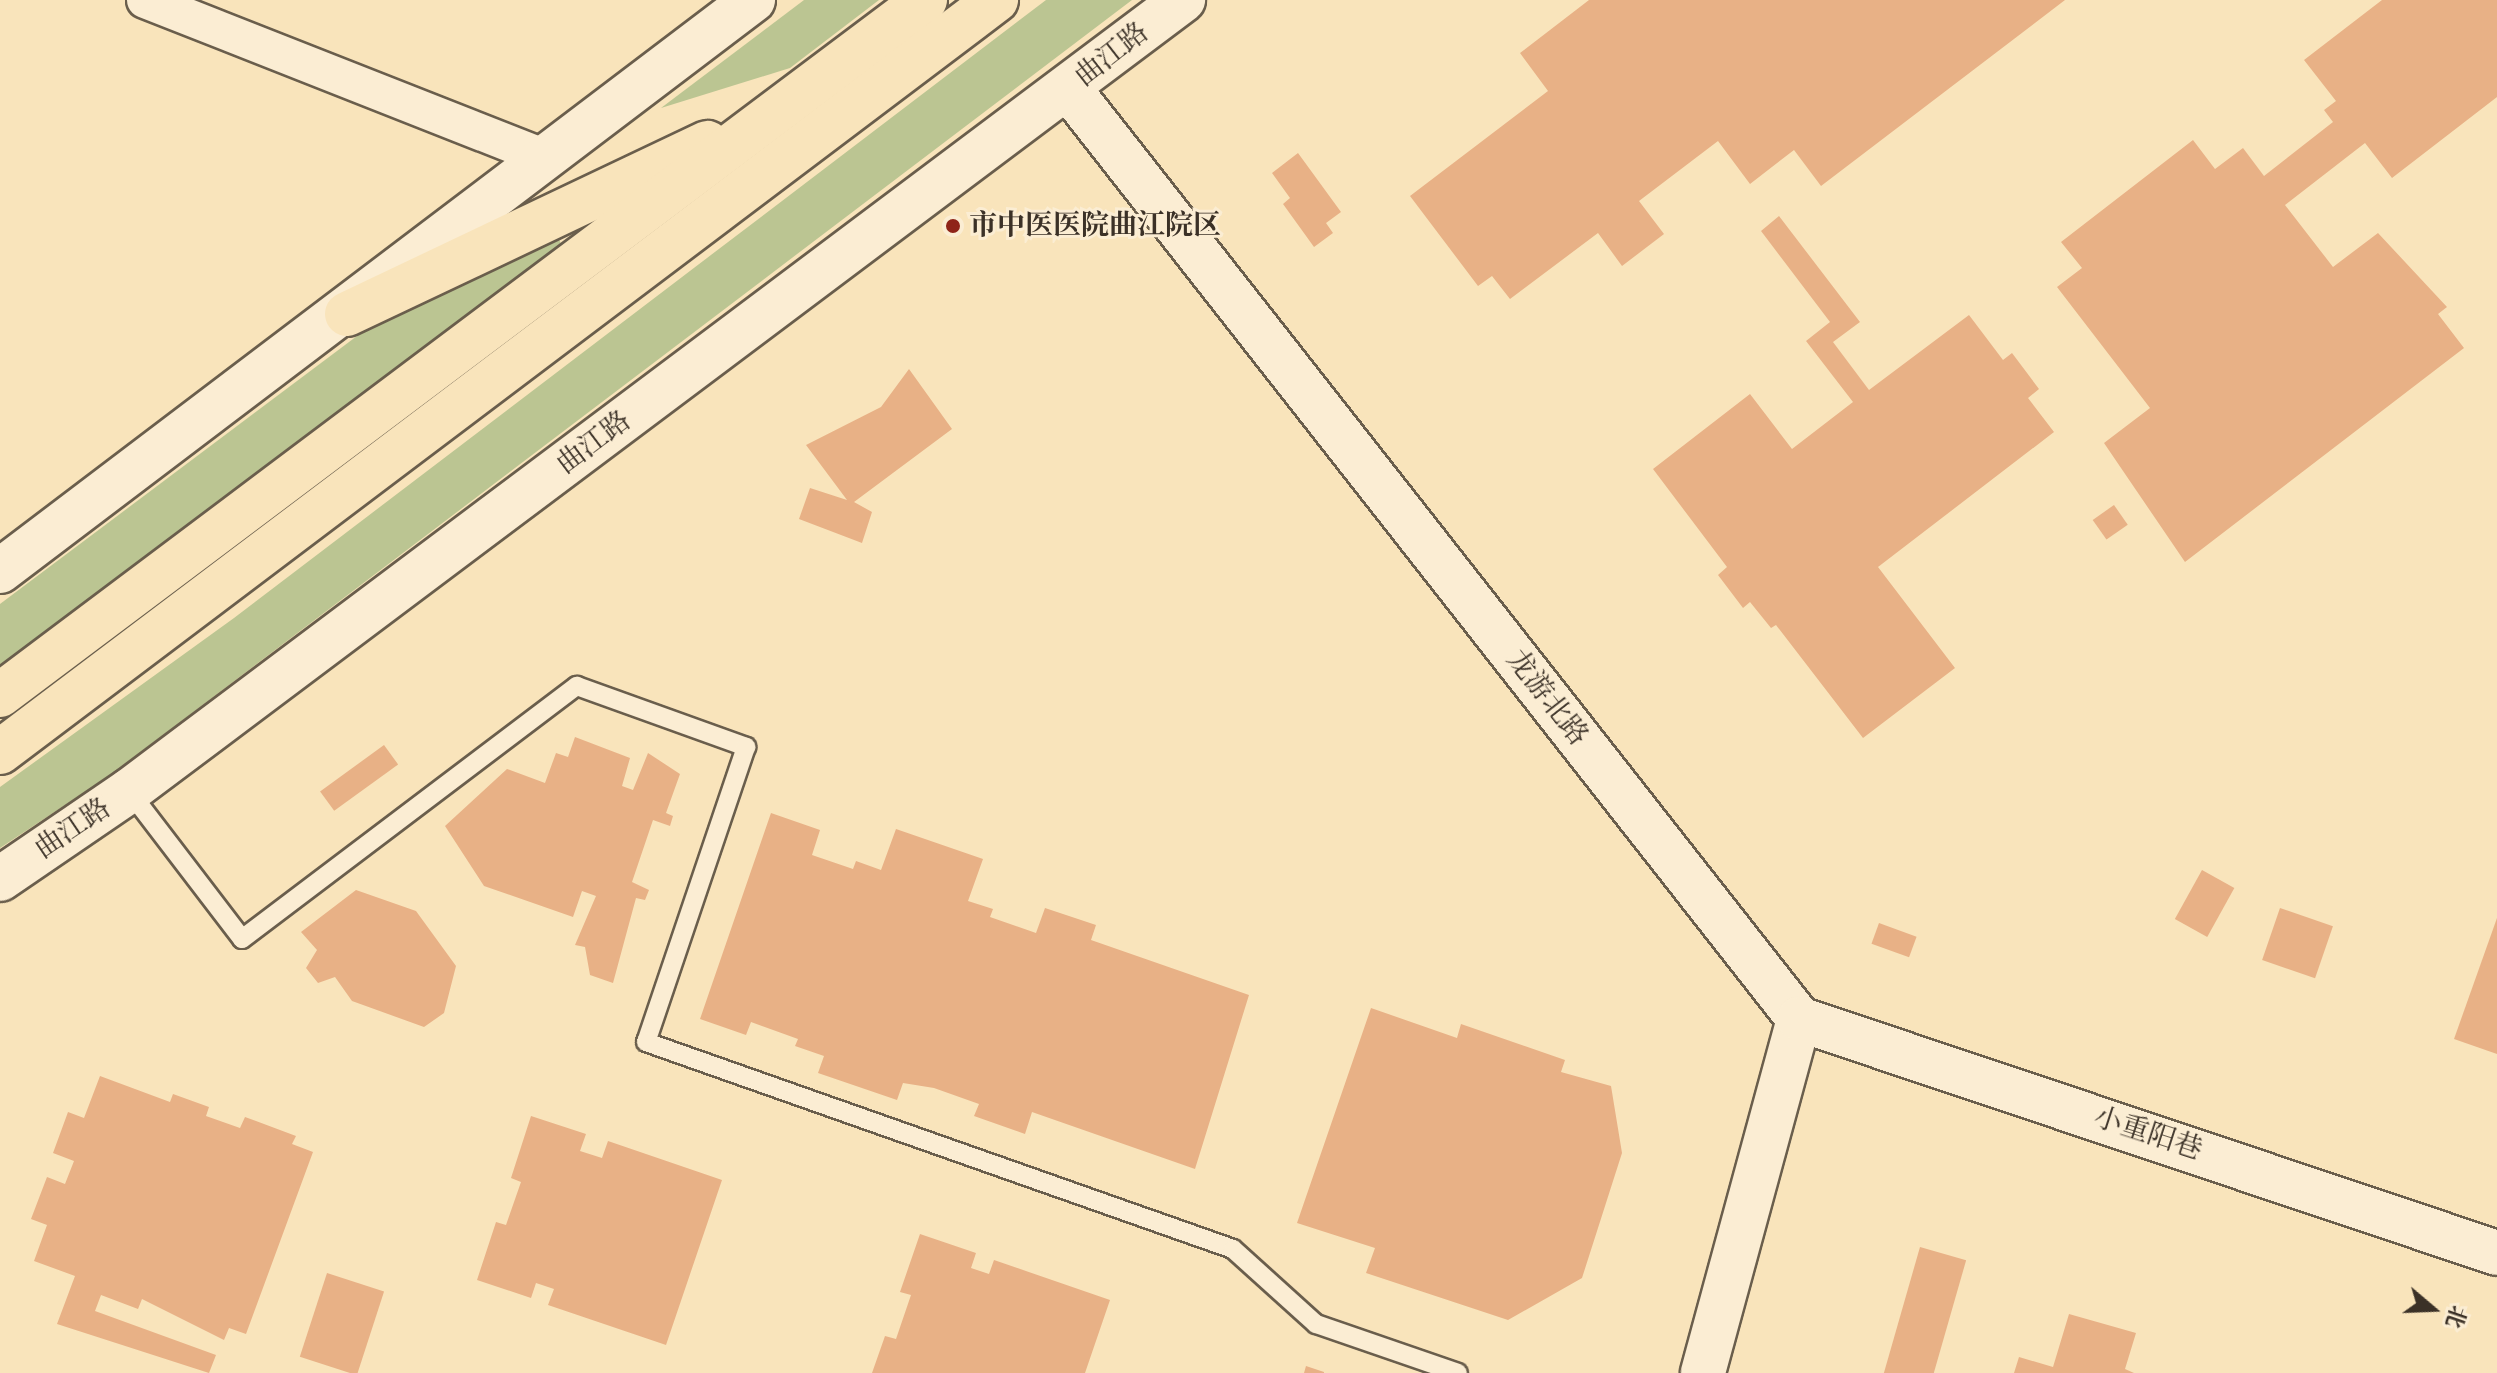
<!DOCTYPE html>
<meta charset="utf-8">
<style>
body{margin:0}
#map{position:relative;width:2497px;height:1373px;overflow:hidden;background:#f9e4bb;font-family:"IM FELL Double Pica","Noto Serif SC",serif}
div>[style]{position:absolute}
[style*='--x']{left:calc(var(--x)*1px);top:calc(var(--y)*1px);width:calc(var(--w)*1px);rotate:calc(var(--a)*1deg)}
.green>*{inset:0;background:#bbc592}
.building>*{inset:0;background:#e8b186;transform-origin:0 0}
.roads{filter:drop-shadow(2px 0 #6a5e4c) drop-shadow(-2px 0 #6a5e4c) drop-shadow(0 2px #6a5e4c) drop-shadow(0 -2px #6a5e4c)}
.service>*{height:18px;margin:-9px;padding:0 9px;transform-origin:9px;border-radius:9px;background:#fbedd3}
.minor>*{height:36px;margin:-18px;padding:0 18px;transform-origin:18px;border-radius:18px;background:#fbedd3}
.tertiary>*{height:44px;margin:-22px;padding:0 22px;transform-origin:22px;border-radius:22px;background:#fbedd3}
.secondary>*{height:44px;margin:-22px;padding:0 22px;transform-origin:22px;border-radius:22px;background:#fbedd3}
.trunk>*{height:44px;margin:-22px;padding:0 22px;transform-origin:22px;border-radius:22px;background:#f9e4bb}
.dots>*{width:22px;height:22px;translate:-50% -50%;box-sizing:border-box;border:4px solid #fbedd3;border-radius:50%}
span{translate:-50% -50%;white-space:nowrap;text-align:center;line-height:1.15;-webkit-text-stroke:6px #fbedd3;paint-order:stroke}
.street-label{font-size:28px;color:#3b3127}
.poi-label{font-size:28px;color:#3b3127;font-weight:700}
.left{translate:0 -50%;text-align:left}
.north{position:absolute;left:2393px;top:1269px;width:80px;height:80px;-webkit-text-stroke:6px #fbedd3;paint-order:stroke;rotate:109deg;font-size:22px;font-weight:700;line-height:32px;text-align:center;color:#3b3127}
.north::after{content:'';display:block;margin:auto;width:28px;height:36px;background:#3b3127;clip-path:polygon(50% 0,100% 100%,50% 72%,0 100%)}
</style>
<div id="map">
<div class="green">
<i style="clip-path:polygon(804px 0,879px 0,790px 68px,661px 108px)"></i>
<i style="clip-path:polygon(1046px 0,1132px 0,109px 776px,0 848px,0 787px,234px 618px)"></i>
<i style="clip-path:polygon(557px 235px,562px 246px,0 668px,0 604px,361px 333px)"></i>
</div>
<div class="building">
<i style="clip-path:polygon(1589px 0,2065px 0,1821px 186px,1794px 150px,1750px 184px,1718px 141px,1639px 201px,1664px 234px,1622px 266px,1598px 233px,1510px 299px,1492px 276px,1478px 286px,1410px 196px,1548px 91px,1520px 53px)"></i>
<i style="clip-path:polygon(2382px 0,2497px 0,2497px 97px,2392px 178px,2365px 143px,2285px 205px,2333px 267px,2378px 233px,2447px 307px,2438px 314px,2464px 348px,2185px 562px,2104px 443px,2150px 408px,2057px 287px,2082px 268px,2061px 242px,2193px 140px,2215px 169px,2243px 148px,2264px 176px,2333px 122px,2324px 110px,2336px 101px,2304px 60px)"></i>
<i style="clip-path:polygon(1298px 153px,1341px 212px,1326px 223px,1333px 233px,1314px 247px,1283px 204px,1290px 198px,1272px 173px)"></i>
<i style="clip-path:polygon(1779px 216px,1860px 322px,1833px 342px,1869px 390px,1969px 315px,2003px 360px,2012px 353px,2039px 389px,2028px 398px,2054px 432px,1878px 567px,1955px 668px,1863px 738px,1776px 625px,1771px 628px,1750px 602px,1743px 608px,1718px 575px,1727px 567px,1653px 469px,1750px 394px,1792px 449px,1853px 402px,1806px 341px,1830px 322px,1761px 231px)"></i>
<i style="clip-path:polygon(909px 369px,952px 429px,854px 502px,872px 512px,862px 543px,799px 519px,810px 488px,847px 500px,806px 445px,881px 407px)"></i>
<i style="left:2114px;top:505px;width:24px;height:26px;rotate:55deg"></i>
<i style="clip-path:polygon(575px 737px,630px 758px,622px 786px,633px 790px,648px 753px,680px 774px,666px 813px,673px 816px,670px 826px,653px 820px,632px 882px,649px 890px,645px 900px,636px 898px,613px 983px,590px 975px,585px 947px,575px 945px,596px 896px,582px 891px,573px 917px,484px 886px,445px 826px,507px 769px,545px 783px,556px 753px,568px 757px)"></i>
<i style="left:384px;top:745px;width:24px;height:79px;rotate:54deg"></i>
<i style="clip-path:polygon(771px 813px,820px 830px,812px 855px,853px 869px,856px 861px,881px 870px,896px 829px,983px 859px,968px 901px,993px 909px,990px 917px,1036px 933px,1045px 908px,1096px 925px,1091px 940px,1249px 995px,1195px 1169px,1032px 1112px,1025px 1134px,974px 1116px,979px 1104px,934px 1088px,903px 1083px,897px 1100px,818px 1073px,824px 1056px,795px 1046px,798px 1039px,751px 1022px,746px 1035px,700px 1019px)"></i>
<i style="left:2202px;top:870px;width:37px;height:56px;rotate:29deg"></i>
<i style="clip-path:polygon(356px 890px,416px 911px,456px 966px,444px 1013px,424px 1027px,352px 1001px,335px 977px,318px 983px,306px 968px,317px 950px,301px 932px)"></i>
<i style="left:2280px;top:908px;width:56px;height:55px;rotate:19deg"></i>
<i style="clip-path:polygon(2497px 918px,2497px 1054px,2454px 1039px)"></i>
<i style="left:1879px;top:923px;width:40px;height:22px;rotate:20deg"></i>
<i style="clip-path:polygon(1371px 1008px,1457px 1038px,1461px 1024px,1565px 1060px,1561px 1072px,1611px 1086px,1622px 1153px,1582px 1278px,1508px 1320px,1366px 1273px,1375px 1248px,1297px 1223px)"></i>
<i style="clip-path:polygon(100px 1076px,170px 1102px,173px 1094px,209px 1107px,206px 1116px,240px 1128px,245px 1117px,296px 1136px,292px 1144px,313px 1152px,246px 1334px,229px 1328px,224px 1340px,142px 1299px,138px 1309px,101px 1295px,95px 1311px,216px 1355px,209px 1373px,57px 1324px,75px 1276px,34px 1261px,47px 1225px,31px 1219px,47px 1177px,65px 1184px,74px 1161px,53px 1153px,68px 1112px,84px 1118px)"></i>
<i style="clip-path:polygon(531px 1116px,586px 1134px,580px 1151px,602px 1158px,608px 1141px,722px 1180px,666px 1345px,548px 1305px,554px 1289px,536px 1283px,531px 1298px,477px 1280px,496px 1222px,506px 1225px,521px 1182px,511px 1178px)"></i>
<i style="clip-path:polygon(920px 1234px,976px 1253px,971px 1268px,989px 1274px,994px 1260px,1110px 1300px,1085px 1373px,872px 1373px,885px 1336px,896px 1339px,911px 1295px,900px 1292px)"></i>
<i style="left:1920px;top:1247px;width:48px;height:131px;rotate:16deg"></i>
<i style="left:327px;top:1273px;width:60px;height:88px;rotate:18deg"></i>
<i style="clip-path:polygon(2069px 1314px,2136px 1333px,2125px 1369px,2134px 1373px,2014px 1373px,2019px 1357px,2053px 1367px)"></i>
<i style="clip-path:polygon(1306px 1366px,1324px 1372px,1324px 1373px,1304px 1373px)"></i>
</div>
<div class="roads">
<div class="service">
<i style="--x:129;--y:791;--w:186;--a:52.6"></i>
<i style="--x:242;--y:939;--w:420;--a:-37.1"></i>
<i style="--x:577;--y:686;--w:180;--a:19.8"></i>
<i style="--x:746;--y:747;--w:311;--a:108.7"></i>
<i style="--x:646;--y:1042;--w:622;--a:19.42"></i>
<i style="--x:1233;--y:1249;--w:112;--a:42.1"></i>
<i style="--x:1316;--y:1324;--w:150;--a:19"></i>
</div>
<div class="minor">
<i style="--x:145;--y:0;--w:429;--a:21.5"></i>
</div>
<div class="tertiary">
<i style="--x:1069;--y:89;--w:1182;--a:51.87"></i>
<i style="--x:1799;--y:1019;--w:367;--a:105.2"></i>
<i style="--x:1799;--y:1019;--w:736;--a:18.53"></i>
</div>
<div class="secondary">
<i style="--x:0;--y:571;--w:945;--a:-37.17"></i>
<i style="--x:0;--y:879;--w:156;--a:-34.3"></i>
<i style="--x:129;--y:791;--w:1318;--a:-36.89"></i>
</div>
<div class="trunk">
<i style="--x:347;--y:314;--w:399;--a:-25.4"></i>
<i style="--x:0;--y:695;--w:1157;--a:-36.92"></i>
<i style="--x:0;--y:752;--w:1248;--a:-37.05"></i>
</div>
</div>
<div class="dots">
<i style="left:953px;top:226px;background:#8f2418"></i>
</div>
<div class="street-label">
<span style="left:1112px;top:55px;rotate:-38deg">曲江路</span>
<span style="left:594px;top:443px;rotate:-37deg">曲江路</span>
<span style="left:1547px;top:698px;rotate:52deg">龙游北路</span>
<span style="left:73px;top:829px;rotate:-34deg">曲江路</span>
<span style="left:2148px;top:1134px;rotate:18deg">小重阳巷</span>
</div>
<div class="poi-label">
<span class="left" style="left:969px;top:226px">市中医医院曲江院区</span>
</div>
<div class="north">北</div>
</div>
